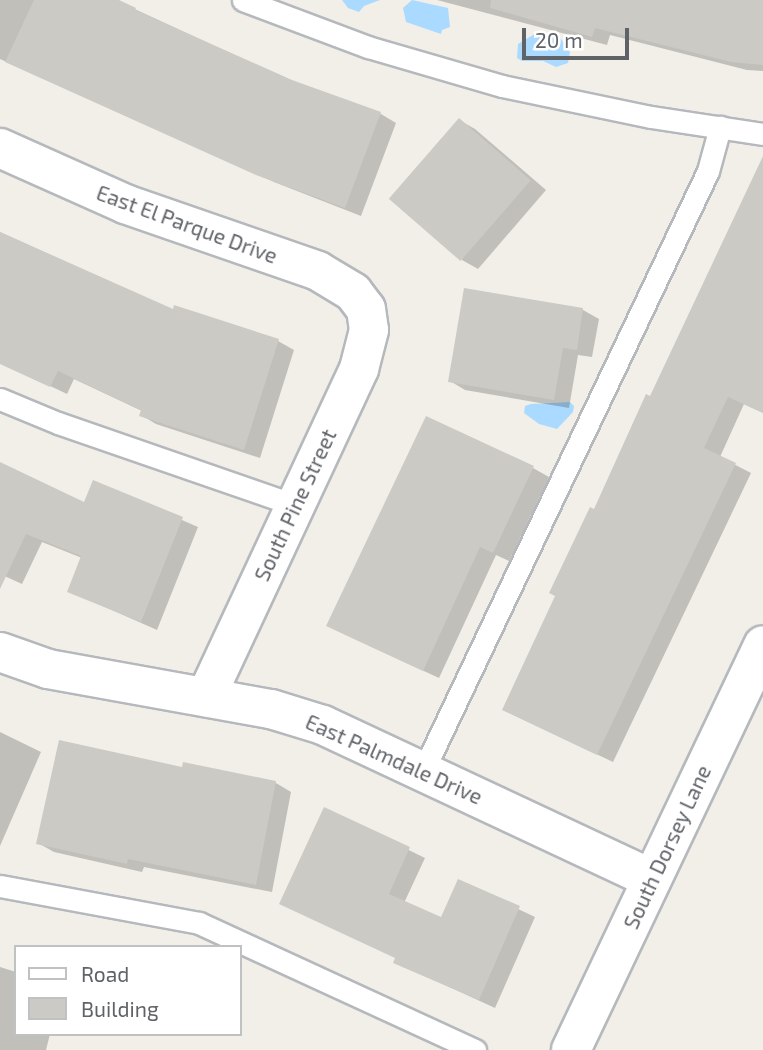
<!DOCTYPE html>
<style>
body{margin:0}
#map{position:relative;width:763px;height:1050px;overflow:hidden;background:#f1efe8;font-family:"Exo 2",sans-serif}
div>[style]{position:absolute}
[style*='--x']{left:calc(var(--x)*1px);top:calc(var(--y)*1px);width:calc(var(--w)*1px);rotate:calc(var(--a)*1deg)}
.water>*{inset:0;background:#aadaff}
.shadow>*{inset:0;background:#0003}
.building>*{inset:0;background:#cccac5;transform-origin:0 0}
.roads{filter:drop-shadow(2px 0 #b5b8bc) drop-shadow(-2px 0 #b5b8bc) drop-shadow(0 2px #b5b8bc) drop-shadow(0 -2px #b5b8bc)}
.service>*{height:21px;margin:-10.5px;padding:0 10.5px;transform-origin:10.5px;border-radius:10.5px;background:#fff}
.minor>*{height:38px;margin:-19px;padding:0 19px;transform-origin:19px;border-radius:19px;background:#fff}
.tertiary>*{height:38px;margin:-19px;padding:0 19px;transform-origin:19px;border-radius:19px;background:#fff}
span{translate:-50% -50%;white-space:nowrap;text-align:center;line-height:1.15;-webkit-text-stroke:6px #fff;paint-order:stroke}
.street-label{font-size:21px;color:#5f6368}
.legend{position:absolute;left:14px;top:945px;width:228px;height:91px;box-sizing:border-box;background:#fff;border:2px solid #bfc1c3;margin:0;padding:9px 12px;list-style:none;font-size:21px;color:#5f6368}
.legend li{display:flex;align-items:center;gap:14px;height:35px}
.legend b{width:35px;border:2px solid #bfc1c3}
.scale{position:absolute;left:522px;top:28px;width:107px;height:32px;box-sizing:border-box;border:4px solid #5f6368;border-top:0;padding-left:9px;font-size:21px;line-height:24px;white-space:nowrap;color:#5f6368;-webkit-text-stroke:5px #fff;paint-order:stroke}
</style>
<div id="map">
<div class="water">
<i style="clip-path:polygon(342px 0,380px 0,364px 6px,359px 12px,348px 8px)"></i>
<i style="clip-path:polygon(412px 0,448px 8px,450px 27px,442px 30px,441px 34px,406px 22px,403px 8px)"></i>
<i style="clip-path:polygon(538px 32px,559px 36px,570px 52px,568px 63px,556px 67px,543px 61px,522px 61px,517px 58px,518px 44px)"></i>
<i style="clip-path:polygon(570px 402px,574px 406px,573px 412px,557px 429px,539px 424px,524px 413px,525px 406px,531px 404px)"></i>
</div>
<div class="shadow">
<i style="clip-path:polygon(0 0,115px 0,291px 81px,381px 114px,396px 123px,361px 216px,274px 182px,0 59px)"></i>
<i style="clip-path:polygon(437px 0,763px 0,763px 71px,747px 70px,610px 35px,607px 45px)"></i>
<i style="clip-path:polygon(459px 120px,475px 129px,546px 190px,478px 269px,462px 260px)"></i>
<i style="clip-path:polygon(763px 184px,763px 413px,744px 404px,720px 457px,751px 473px,613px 762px,504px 710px,595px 511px)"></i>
<i style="clip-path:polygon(0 232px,174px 311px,278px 341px,294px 350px,260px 458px,156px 424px,141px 415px,142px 411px,74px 379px,67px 394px,0 362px)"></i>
<i style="clip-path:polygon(465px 290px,583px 310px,599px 319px,592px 357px,578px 355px,569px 408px,465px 390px,450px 381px)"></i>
<i style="clip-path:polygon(0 464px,85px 504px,94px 482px,198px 527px,157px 630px,69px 591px,82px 558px,42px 542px,22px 584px,0 574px)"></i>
<i style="clip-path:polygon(533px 468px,549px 477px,509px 561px,496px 555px,439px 678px,344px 634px)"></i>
<i style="clip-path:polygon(0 732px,41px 752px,0 846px)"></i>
<i style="clip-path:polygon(184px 764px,276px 783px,291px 792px,272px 892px,144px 867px,142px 872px,54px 852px,38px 843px,183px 770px)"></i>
<i style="clip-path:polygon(325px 809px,425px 858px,404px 903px,442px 919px,459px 881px,535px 917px,495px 1008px,395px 962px,396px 958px)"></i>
<i style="clip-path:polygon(0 967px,16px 972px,16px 1034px,50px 1034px,46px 1050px,0 1050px)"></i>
</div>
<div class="building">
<i style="clip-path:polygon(34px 0,119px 0,136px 8px,135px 10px,292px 80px,381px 112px,345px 208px,256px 175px,5px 62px)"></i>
<i style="clip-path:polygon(491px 0,763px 0,763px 65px,731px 62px,595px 28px,592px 37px,490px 8px)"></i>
<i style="left:459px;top:118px;width:95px;height:107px;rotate:41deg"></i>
<i style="clip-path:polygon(763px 156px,763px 413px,728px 397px,704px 448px,736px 463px,597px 755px,502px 710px,555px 596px,549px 593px,590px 507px,594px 509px,646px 394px,650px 396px)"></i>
<i style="clip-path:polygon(0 232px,173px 309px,174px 305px,279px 339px,244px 450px,139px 416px,141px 410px,58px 371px,50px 387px,0 364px)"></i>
<i style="clip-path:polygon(464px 288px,583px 308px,577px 350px,563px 348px,554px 400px,448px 382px)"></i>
<i style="clip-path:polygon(426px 416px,534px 466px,493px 553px,480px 547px,423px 671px,326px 626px)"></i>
<i style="clip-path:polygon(0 462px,84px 502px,93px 480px,183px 517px,141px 622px,67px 592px,81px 556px,26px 534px,0 589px)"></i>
<i style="clip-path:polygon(59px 740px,182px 767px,183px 762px,276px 781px,256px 885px,128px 859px,127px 864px,36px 844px)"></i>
<i style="clip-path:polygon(324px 807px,410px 847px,389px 894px,441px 917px,458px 879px,520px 906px,479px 1000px,393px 963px,395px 958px,279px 904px)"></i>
</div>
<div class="roads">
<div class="service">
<i style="--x:243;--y:0;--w:134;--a:20.6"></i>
<i style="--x:368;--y:47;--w:140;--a:16.2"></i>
<i style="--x:502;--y:86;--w:152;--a:11.8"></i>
<i style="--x:651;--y:117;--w:113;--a:8.6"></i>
<i style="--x:0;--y:399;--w:63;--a:22.5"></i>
<i style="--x:58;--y:423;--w:251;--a:19.1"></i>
<i style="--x:423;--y:771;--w:664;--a:-64.59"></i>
<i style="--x:708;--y:171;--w:46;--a:-74.7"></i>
<i style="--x:0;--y:886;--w:202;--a:10.5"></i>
<i style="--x:199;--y:923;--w:304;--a:24.7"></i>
</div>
<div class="minor">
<i style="--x:0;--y:148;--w:137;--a:24.1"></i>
<i style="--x:125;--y:204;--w:204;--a:19.1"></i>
<i style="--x:318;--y:271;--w:41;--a:31"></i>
<i style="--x:353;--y:292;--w:21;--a:53"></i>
<i style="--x:366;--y:309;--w:21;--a:82"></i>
<i style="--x:369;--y:330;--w:40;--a:104.4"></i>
<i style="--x:359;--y:369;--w:362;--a:115"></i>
<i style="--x:0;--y:652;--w:51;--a:19.5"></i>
<i style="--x:48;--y:669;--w:227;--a:10.2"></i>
<i style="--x:271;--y:709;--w:54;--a:17.1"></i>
<i style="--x:323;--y:725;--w:363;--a:25.1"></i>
</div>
<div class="tertiary">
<i style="--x:571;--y:1050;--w:448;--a:-64.6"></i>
</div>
</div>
<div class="street-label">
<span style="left:187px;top:224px;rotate:20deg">East El Parque Drive</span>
<span style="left:295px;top:505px;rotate:-65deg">South Pine Street</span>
<span style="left:394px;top:759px;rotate:24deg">East Palmdale Drive</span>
<span style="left:667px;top:847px;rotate:-65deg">South Dorsey Lane</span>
</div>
<ul class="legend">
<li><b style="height:9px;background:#fff"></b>Road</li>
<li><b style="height:19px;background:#cccac5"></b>Building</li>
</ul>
<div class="scale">20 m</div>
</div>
